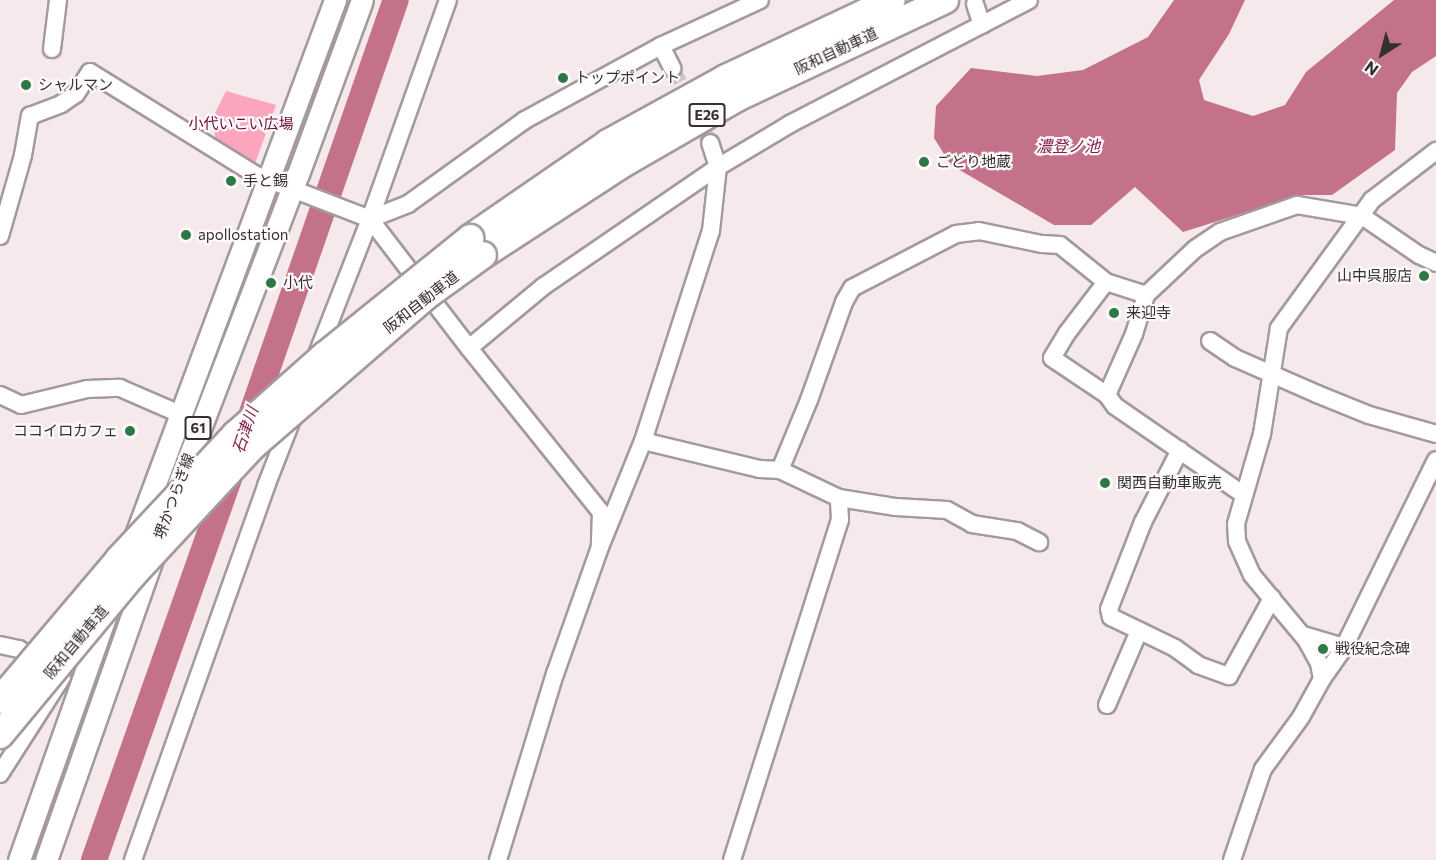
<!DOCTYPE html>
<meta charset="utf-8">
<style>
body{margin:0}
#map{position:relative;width:1436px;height:860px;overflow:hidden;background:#f5e9ec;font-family:Commissioner,"Noto Sans JP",sans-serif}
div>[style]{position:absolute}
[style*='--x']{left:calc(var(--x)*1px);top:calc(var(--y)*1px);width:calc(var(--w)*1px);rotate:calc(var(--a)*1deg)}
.green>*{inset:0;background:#fca6be}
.water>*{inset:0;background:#c4718a}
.river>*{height:26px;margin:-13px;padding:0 13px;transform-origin:13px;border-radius:13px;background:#c4718a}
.minor-tunnel>*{height:16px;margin-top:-8px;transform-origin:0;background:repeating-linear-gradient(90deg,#cec4c7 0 16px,transparent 0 24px)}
.roads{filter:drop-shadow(2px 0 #a4999c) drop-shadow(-2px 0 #a4999c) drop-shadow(0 2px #a4999c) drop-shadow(0 -2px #a4999c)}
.minor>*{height:16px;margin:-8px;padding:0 8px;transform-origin:8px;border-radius:8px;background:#fff}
.major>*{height:21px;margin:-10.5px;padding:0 10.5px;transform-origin:10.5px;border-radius:10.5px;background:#fff}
.highway>*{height:26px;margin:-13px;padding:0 13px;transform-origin:13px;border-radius:13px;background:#fff}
.bridges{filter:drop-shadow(2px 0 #a4999c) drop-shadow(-2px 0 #a4999c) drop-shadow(0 2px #a4999c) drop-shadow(0 -2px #a4999c)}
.highway-bridge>*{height:26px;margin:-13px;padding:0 13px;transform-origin:13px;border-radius:13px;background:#fff}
.dots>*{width:16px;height:16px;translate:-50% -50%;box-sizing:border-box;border:3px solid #fdf9fa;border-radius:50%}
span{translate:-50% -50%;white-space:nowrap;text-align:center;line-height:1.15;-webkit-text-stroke:4.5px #fdf9fa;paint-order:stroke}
.shield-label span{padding:2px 4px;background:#fdf9fa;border:2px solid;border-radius:4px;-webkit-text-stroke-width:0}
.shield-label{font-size:14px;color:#343031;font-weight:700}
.street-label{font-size:15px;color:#343031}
.poi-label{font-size:15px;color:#343031}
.left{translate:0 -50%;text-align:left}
.right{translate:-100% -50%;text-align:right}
.park-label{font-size:15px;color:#6e0637}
.water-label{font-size:16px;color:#811e46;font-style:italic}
.north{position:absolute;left:1352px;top:24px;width:60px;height:60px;-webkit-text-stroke:4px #fdf9fa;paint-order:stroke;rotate:216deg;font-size:16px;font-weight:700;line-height:24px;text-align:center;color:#343031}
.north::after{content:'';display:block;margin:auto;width:21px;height:27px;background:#343031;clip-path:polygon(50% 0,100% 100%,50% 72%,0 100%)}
</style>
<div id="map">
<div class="green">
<i style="clip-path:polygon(226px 91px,276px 105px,256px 161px,253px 165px,216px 141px,212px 119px)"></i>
</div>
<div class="water">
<i style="clip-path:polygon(1174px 0,1245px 0,1229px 34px,1199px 80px,1204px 100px,1253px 116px,1285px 105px,1306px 72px,1394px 0,1436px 0,1436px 56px,1412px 72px,1397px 93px,1395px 150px,1332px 195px,1301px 195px,1183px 232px,1135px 187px,1091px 225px,1054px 225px,951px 165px,934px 138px,936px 106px,971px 68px,1037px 76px,1083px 70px,1148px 37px)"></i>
</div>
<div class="river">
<i style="--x:246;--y:430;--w:455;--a:-70.8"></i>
<i style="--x:94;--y:860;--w:419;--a:-70.5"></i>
</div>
<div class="minor-tunnel">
<i style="--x:672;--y:68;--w:84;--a:63.1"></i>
</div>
<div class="roads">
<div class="minor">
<i style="--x:975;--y:4;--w:22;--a:72"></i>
<i style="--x:661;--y:46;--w:25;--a:63"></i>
<i style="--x:52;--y:49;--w:49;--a:-83"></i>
<i style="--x:370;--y:219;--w:41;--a:-21.5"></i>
<i style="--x:408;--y:204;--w:144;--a:-35.7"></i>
<i style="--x:525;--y:120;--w:155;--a:-28.6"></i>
<i style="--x:661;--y:46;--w:109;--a:-24.9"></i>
<i style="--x:0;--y:236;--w:84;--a:-74.1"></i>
<i style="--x:23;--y:155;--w:40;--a:-80"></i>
<i style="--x:30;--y:116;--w:33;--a:-21"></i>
<i style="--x:61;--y:104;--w:18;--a:-34"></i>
<i style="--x:76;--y:94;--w:26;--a:-58"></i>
<i style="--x:90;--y:72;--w:195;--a:31.8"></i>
<i style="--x:256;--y:175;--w:122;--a:21.1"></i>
<i style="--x:370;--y:219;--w:163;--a:52.5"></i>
<i style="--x:469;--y:348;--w:211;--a:51.2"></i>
<i style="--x:601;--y:512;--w:35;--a:92"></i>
<i style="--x:1106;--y:282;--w:64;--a:127.4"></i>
<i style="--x:1067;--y:333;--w:29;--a:121"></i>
<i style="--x:1052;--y:358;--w:66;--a:33.9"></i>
<i style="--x:1210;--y:341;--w:30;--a:34"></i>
<i style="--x:1235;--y:358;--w:90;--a:23.7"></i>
<i style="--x:1317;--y:394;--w:56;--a:22"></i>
<i style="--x:1369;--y:415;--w:70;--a:15.8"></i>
<i style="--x:469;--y:348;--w:97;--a:-39.6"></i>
<i style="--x:544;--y:286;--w:211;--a:-34.4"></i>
<i style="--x:718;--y:167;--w:84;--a:-30.8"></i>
<i style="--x:790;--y:124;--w:269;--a:-27.4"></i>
<i style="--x:314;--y:362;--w:154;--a:-68.6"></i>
<i style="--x:370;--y:219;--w:232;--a:-70.4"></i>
<i style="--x:0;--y:395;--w:23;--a:25"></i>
<i style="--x:21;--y:405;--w:68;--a:-13.6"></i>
<i style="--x:87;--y:389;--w:33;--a:-2"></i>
<i style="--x:120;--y:388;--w:65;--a:23.4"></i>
<i style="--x:643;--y:441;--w:120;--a:13.5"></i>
<i style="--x:760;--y:469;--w:20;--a:3"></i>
<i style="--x:780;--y:470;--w:65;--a:25.4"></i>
<i style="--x:839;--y:498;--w:58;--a:9"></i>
<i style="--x:896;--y:507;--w:51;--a:3.4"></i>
<i style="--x:947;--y:510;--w:29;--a:29"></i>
<i style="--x:972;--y:524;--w:46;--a:8.8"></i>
<i style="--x:1017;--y:531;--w:25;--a:27"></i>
<i style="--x:1180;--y:450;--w:81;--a:117.2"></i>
<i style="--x:1143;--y:522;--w:93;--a:111.3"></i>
<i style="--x:1109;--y:609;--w:8;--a:76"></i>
<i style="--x:1111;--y:617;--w:71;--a:25.8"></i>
<i style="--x:1175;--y:648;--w:29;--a:36"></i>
<i style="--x:1198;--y:665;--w:33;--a:20"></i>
<i style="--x:1229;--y:676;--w:89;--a:-61.1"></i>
<i style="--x:780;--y:470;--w:76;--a:-67.5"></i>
<i style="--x:809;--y:400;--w:104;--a:-70.3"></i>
<i style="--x:844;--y:302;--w:16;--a:-60"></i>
<i style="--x:852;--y:288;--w:117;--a:-27.4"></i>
<i style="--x:956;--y:234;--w:23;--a:-7"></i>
<i style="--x:979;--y:231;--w:64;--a:11.7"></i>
<i style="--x:1042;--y:244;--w:18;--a:3"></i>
<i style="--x:1060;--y:245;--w:59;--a:38.8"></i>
<i style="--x:1106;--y:282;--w:42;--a:18"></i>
<i style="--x:1244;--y:495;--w:157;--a:-145.4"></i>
<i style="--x:1115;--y:406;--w:14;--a:-126"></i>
<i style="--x:1107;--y:395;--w:67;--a:-66.1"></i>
<i style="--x:1134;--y:334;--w:41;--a:-72.9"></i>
<i style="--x:1146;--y:295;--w:67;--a:-43.2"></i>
<i style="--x:1195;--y:249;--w:30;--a:-34"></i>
<i style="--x:1220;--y:232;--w:82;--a:-19.3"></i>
<i style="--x:1297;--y:205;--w:66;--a:9.6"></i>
<i style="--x:1362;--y:216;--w:69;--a:34.4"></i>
<i style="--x:1419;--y:255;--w:19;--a:25"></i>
<i style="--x:1303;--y:635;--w:43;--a:16.3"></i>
<i style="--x:0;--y:645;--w:19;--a:12"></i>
<i style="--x:19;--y:649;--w:28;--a:35"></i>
<i style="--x:1322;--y:679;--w:16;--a:-101"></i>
<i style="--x:1319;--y:663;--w:25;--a:-119"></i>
<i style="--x:1307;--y:641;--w:86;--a:-129.8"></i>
<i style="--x:1252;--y:575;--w:37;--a:-114"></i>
<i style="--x:1237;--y:541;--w:17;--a:-93"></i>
<i style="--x:1236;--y:524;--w:94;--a:-73.9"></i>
<i style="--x:1262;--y:434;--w:107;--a:-80.9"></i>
<i style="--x:1279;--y:328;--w:158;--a:-54"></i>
<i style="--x:1372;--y:200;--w:81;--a:-37.4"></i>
<i style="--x:1107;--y:705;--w:81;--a:-66.6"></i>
<i style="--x:0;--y:774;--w:115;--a:-57.4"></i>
<i style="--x:133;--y:860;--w:397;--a:-70.4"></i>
<i style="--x:266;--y:486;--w:77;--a:-68.7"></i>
<i style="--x:498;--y:860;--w:195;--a:-73"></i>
<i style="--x:555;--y:674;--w:135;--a:-70.5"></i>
<i style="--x:600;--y:547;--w:114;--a:-67.9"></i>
<i style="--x:643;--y:441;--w:221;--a:-72.1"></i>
<i style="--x:711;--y:231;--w:64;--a:-83.8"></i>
<i style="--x:718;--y:167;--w:25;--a:-108"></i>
<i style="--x:732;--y:860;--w:357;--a:-72.4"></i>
<i style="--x:840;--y:520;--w:22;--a:-93"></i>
<i style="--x:1232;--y:860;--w:96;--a:-71.2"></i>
<i style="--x:1263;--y:769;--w:64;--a:-53.8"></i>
<i style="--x:1301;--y:717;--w:43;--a:-61.1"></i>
<i style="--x:1322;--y:679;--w:39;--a:-55"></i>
<i style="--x:1344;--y:647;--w:208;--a:-63.8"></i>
</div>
<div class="major">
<i style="--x:173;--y:499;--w:348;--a:-69"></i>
<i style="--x:298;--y:174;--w:185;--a:-69.8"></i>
<i style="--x:134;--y:540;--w:576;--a:-69.58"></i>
<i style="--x:19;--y:860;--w:263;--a:-70.5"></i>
<i style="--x:46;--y:860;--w:321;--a:-70.6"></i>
</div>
<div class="highway">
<i style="--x:470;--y:238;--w:168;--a:-34.5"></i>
<i style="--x:608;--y:143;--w:135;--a:-28.8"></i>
<i style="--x:726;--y:78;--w:183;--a:-25.2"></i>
<i style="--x:483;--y:255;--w:165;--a:-33.1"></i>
<i style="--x:621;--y:165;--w:134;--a:-30"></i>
<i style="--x:737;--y:98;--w:230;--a:-25.2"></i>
</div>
</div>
<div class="bridges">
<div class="highway-bridge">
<i style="--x:0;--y:700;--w:185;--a:-49.8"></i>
<i style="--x:119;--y:559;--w:171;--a:-46.9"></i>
<i style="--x:236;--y:434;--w:118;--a:-41.6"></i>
<i style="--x:324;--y:356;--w:188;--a:-38.9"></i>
<i style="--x:0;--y:735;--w:207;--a:-50.3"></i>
<i style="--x:132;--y:576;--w:178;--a:-47.1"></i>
<i style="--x:253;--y:446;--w:229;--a:-40.9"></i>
<i style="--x:426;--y:296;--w:70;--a:-35.7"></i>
</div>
</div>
<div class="dots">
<i style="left:563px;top:78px;background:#2e7845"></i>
<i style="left:26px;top:85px;background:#2e7845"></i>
<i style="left:924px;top:162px;background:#2e7845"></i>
<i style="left:231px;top:181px;background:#2e7845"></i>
<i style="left:186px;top:235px;background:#2e7845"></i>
<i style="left:1424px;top:276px;background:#2e7845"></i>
<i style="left:271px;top:283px;background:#2e7845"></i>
<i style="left:1114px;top:313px;background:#2e7845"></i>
<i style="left:130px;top:431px;background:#2e7845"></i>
<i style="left:1105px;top:483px;background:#2e7845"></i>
<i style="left:1323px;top:649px;background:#2e7845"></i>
</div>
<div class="shield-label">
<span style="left:707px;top:115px">E26</span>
<span style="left:198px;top:428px">61</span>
</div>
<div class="street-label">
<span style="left:836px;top:51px;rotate:-25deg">阪和自動車道</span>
<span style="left:421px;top:302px;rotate:-38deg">阪和自動車道</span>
<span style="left:174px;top:496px;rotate:-70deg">堺かつらぎ線</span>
<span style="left:76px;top:642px;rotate:-50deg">阪和自動車道</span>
</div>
<div class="poi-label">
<span class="left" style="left:575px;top:78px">トップポイント</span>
<span class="left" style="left:38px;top:85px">シャルマン</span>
<span class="left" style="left:936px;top:162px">ごどり地蔵</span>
<span class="left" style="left:243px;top:181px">手と錫</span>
<span class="left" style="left:198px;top:235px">apollostation</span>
<span class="right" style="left:1412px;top:276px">山中呉服店</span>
<span class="left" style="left:283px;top:283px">小代</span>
<span class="left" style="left:1126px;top:313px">来迎寺</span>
<span class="right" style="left:118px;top:431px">ココイロカフェ</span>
<span class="left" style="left:1117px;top:483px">関西自動車販売</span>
<span class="left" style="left:1335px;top:649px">戦役紀念碑</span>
</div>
<div class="park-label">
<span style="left:241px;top:124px">小代いこい広場</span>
</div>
<div class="water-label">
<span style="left:1068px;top:146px">濃登ノ池</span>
<span style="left:245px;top:430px;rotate:-71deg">石津川</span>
</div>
<div class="north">N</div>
</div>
